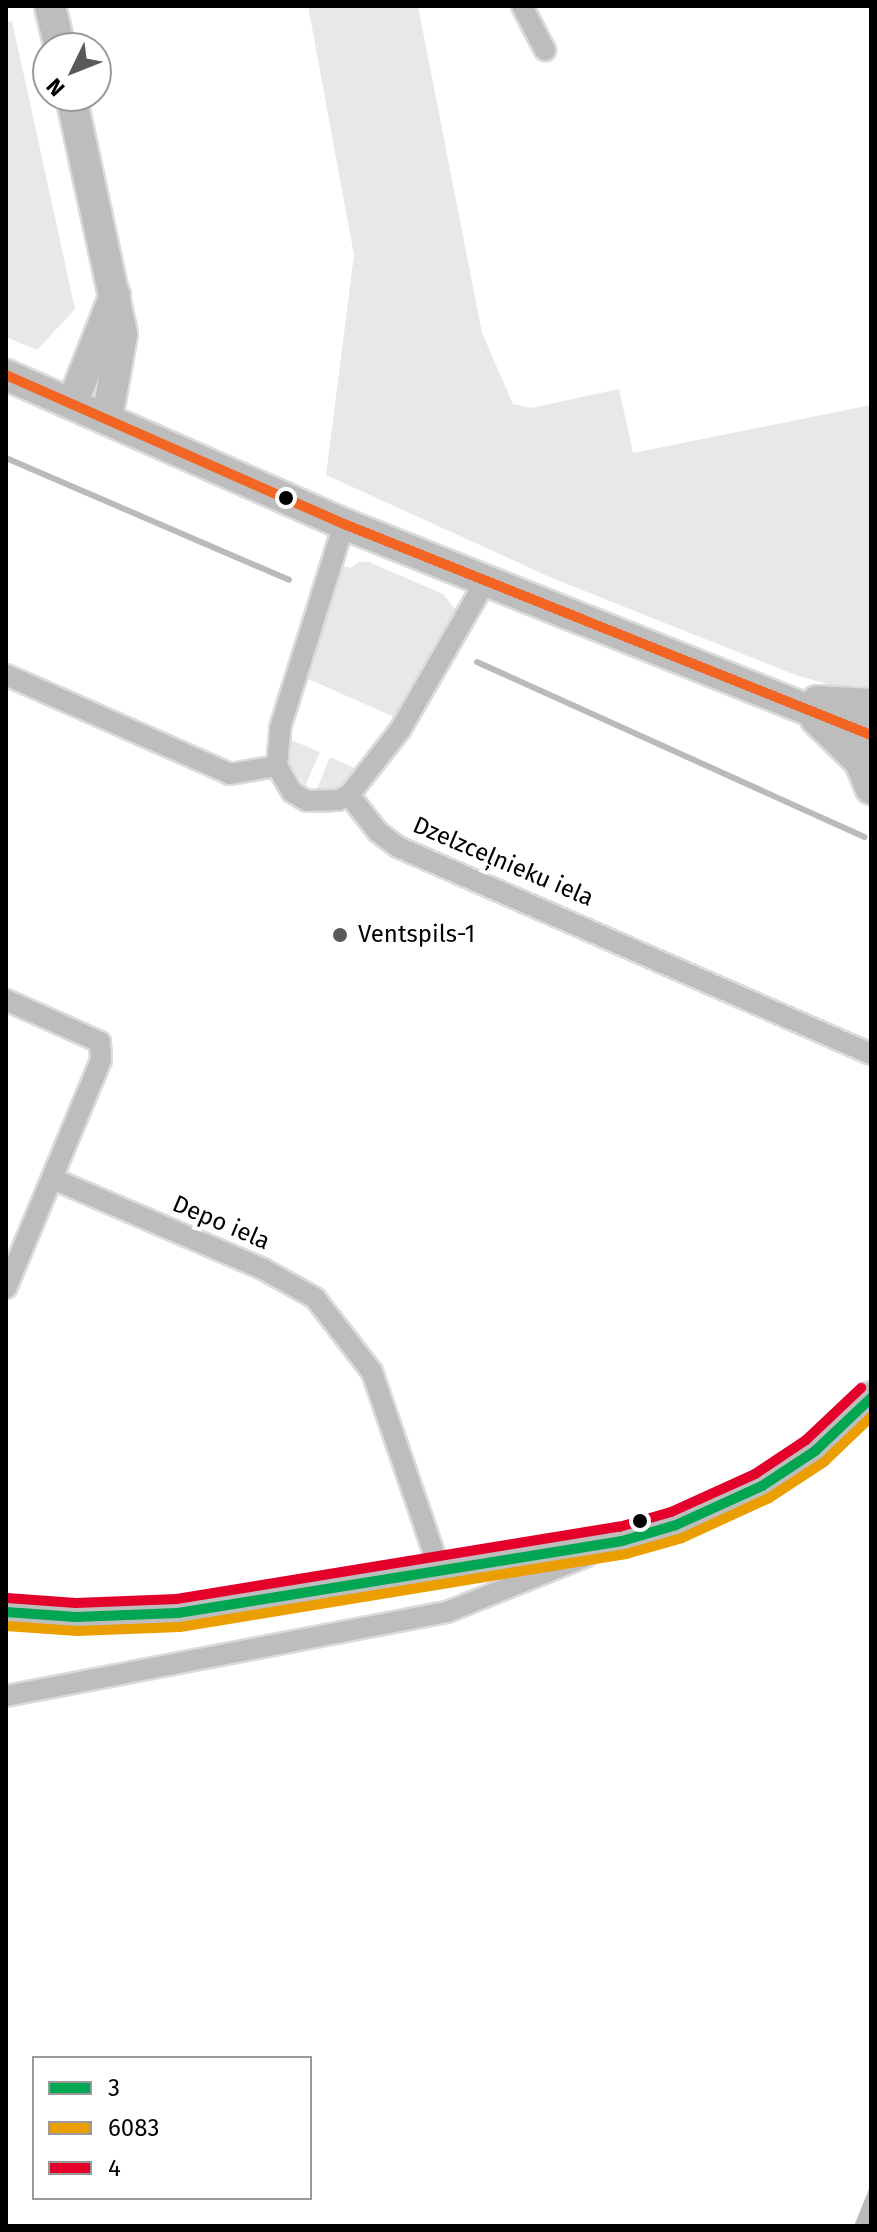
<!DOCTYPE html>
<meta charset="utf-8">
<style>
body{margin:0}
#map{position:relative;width:877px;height:2232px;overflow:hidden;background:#fff;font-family:"Fira Sans",sans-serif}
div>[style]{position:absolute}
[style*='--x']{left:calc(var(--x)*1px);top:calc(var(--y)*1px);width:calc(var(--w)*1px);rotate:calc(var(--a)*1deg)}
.green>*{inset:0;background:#e8e8e8}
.water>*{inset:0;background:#bababa}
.stream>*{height:6px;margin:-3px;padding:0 3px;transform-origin:3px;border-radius:3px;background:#bababa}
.roads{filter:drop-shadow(2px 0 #dbdbdb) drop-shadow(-2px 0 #dbdbdb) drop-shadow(0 2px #dbdbdb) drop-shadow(0 -2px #dbdbdb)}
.minor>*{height:20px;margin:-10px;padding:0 10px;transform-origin:10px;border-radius:10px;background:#bdbdbd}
.primary>*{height:30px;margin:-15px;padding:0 15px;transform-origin:15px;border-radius:15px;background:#bdbdbd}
.trunk>*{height:32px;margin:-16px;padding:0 16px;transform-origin:16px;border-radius:16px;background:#bdbdbd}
.bus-1>*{height:10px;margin:-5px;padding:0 5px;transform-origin:5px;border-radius:5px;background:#00a651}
.bus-2>*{height:10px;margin:-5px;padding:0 5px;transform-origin:5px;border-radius:5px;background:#eb9e00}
.bus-3>*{height:10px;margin:-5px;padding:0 5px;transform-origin:5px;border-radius:5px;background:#e4002b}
.bus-4>*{height:10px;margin:-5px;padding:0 5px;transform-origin:5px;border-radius:5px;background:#f26522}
.dots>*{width:22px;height:22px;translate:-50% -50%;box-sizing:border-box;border:4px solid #fff;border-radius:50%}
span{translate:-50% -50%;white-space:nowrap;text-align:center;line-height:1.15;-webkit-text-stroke:8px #fff;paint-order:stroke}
.street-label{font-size:24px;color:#000}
.poi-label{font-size:24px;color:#000}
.left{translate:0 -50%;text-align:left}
.frame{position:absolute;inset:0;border:8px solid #000;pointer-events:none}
.legend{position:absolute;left:32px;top:2056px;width:280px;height:144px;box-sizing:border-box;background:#fff;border:2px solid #999;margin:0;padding:10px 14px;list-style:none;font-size:24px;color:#000}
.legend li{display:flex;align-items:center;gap:16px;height:40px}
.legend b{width:40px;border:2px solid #999}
.north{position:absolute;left:32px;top:32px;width:80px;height:80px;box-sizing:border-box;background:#fff;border:2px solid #999;border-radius:50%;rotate:227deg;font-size:22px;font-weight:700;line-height:32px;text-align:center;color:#000}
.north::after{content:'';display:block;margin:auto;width:28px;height:36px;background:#595959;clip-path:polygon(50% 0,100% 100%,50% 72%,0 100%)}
</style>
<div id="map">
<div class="green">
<i style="clip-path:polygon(308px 6px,418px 6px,482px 333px,513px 404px,531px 408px,619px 389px,633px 453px,871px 405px,871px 687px,835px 686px,798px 676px,552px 578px,326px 475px,354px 255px)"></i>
<i style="clip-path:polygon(12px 21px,75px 309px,37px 350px,6px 337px,6px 22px)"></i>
<i style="clip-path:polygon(358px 562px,369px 562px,443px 594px,457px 611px,394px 717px,306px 678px,343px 566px,351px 568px)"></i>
<i style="clip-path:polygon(289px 739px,320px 752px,305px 786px,288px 763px)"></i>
<i style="clip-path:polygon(330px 757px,361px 771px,342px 790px,316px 791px)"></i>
</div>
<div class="water">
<i style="clip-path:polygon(871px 2184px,871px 2226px,854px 2226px)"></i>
</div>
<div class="stream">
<i style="--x:6;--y:458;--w:308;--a:23.3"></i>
<i style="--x:477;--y:662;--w:425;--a:24.3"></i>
</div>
<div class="roads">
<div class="minor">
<i style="--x:522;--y:6;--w:50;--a:62.4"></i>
<i style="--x:6;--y:675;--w:245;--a:23.8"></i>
<i style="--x:230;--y:774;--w:48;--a:-9.7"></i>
<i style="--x:277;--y:766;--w:30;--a:60"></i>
<i style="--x:292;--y:792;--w:17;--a:31"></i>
<i style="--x:307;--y:801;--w:31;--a:-2"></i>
<i style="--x:338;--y:800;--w:12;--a:-24"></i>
<i style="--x:349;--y:795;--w:47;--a:51.9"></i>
<i style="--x:378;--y:832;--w:25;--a:37"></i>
<i style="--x:398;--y:847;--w:516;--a:23.64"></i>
<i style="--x:277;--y:766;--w:38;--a:-85"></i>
<i style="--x:280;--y:728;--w:214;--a:-72.6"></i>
<i style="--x:349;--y:795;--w:83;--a:-51.9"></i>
<i style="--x:400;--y:730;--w:171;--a:-60.1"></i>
<i style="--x:6;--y:1000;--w:103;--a:24.1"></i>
<i style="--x:100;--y:1042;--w:18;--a:87"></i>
<i style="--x:101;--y:1060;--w:247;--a:112.6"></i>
<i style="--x:53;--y:1179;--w:228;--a:23.2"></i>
<i style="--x:263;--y:1269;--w:60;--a:29.1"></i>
<i style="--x:315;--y:1298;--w:93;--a:52.4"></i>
<i style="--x:372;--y:1372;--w:210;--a:71.1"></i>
<i style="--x:6;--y:1696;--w:449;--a:-10.8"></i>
<i style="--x:447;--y:1612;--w:151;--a:-21.8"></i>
</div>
<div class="primary">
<i style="--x:50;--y:6;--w:43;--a:76.6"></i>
<i style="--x:71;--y:96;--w:243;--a:77.9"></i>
<i style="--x:122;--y:334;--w:85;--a:100.1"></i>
<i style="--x:6;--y:375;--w:369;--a:23.8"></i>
<i style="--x:344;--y:524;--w:568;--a:21.82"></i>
<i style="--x:72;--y:404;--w:117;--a:-68.5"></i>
<i style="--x:817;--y:701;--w:54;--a:3.2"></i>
<i style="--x:816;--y:719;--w:62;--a:44.3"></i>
<i style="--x:860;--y:762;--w:29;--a:68"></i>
</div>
<div class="trunk">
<i style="--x:6;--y:1612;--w:70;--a:4.1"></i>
<i style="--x:76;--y:1617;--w:102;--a:-2.2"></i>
<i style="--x:178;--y:1613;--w:450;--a:-9.2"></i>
<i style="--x:622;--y:1541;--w:56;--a:-16.5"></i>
<i style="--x:676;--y:1525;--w:94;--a:-24.4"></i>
<i style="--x:762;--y:1486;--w:64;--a:-33.4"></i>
<i style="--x:815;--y:1451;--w:77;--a:-43.4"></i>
</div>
</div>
<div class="bus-1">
<i style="--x:6;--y:1612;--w:70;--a:4.1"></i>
<i style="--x:76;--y:1617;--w:102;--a:-2.2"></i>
<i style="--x:178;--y:1613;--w:450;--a:-9.2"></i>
<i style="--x:622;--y:1541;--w:56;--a:-16.5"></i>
<i style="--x:676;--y:1525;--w:94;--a:-24.4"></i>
<i style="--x:762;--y:1486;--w:64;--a:-33.4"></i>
<i style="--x:815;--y:1451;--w:77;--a:-43.4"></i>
</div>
<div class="bus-2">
<i style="--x:6;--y:1626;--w:71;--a:4"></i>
<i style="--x:77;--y:1631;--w:103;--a:-2.2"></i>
<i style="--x:180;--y:1627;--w:452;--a:-9.3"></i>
<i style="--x:626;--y:1554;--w:58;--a:-15.9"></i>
<i style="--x:682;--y:1538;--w:96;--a:-24.7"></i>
<i style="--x:769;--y:1498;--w:66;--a:-33.2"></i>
<i style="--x:824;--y:1462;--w:65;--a:-43.8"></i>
</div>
<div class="bus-3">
<i style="--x:7;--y:1598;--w:69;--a:4.1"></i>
<i style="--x:76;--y:1603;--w:101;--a:-2.3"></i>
<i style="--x:177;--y:1599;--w:448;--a:-9.3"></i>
<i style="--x:619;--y:1527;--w:54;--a:-16.1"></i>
<i style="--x:671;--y:1512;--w:92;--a:-24.3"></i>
<i style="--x:755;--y:1474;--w:61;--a:-33.7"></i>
<i style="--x:806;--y:1440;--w:76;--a:-43.4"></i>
</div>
<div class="bus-4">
<i style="--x:6;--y:375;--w:369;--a:23.8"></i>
<i style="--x:344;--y:524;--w:568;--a:21.82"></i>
</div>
<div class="dots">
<i style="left:286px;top:498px;background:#000"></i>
<i style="left:340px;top:935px;background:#595959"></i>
<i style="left:640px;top:1521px;background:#000"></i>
</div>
<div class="street-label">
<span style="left:503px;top:862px;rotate:23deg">Dzelzceļnieku iela</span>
<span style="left:221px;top:1223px;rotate:23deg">Depo iela</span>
</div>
<div class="poi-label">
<span class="left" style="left:358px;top:935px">Ventspils-1</span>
</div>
<div class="frame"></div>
<ul class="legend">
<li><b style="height:10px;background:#00a651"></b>3</li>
<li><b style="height:10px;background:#eb9e00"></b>6083</li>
<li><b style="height:10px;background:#e4002b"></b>4</li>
</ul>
<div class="north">N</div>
</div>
